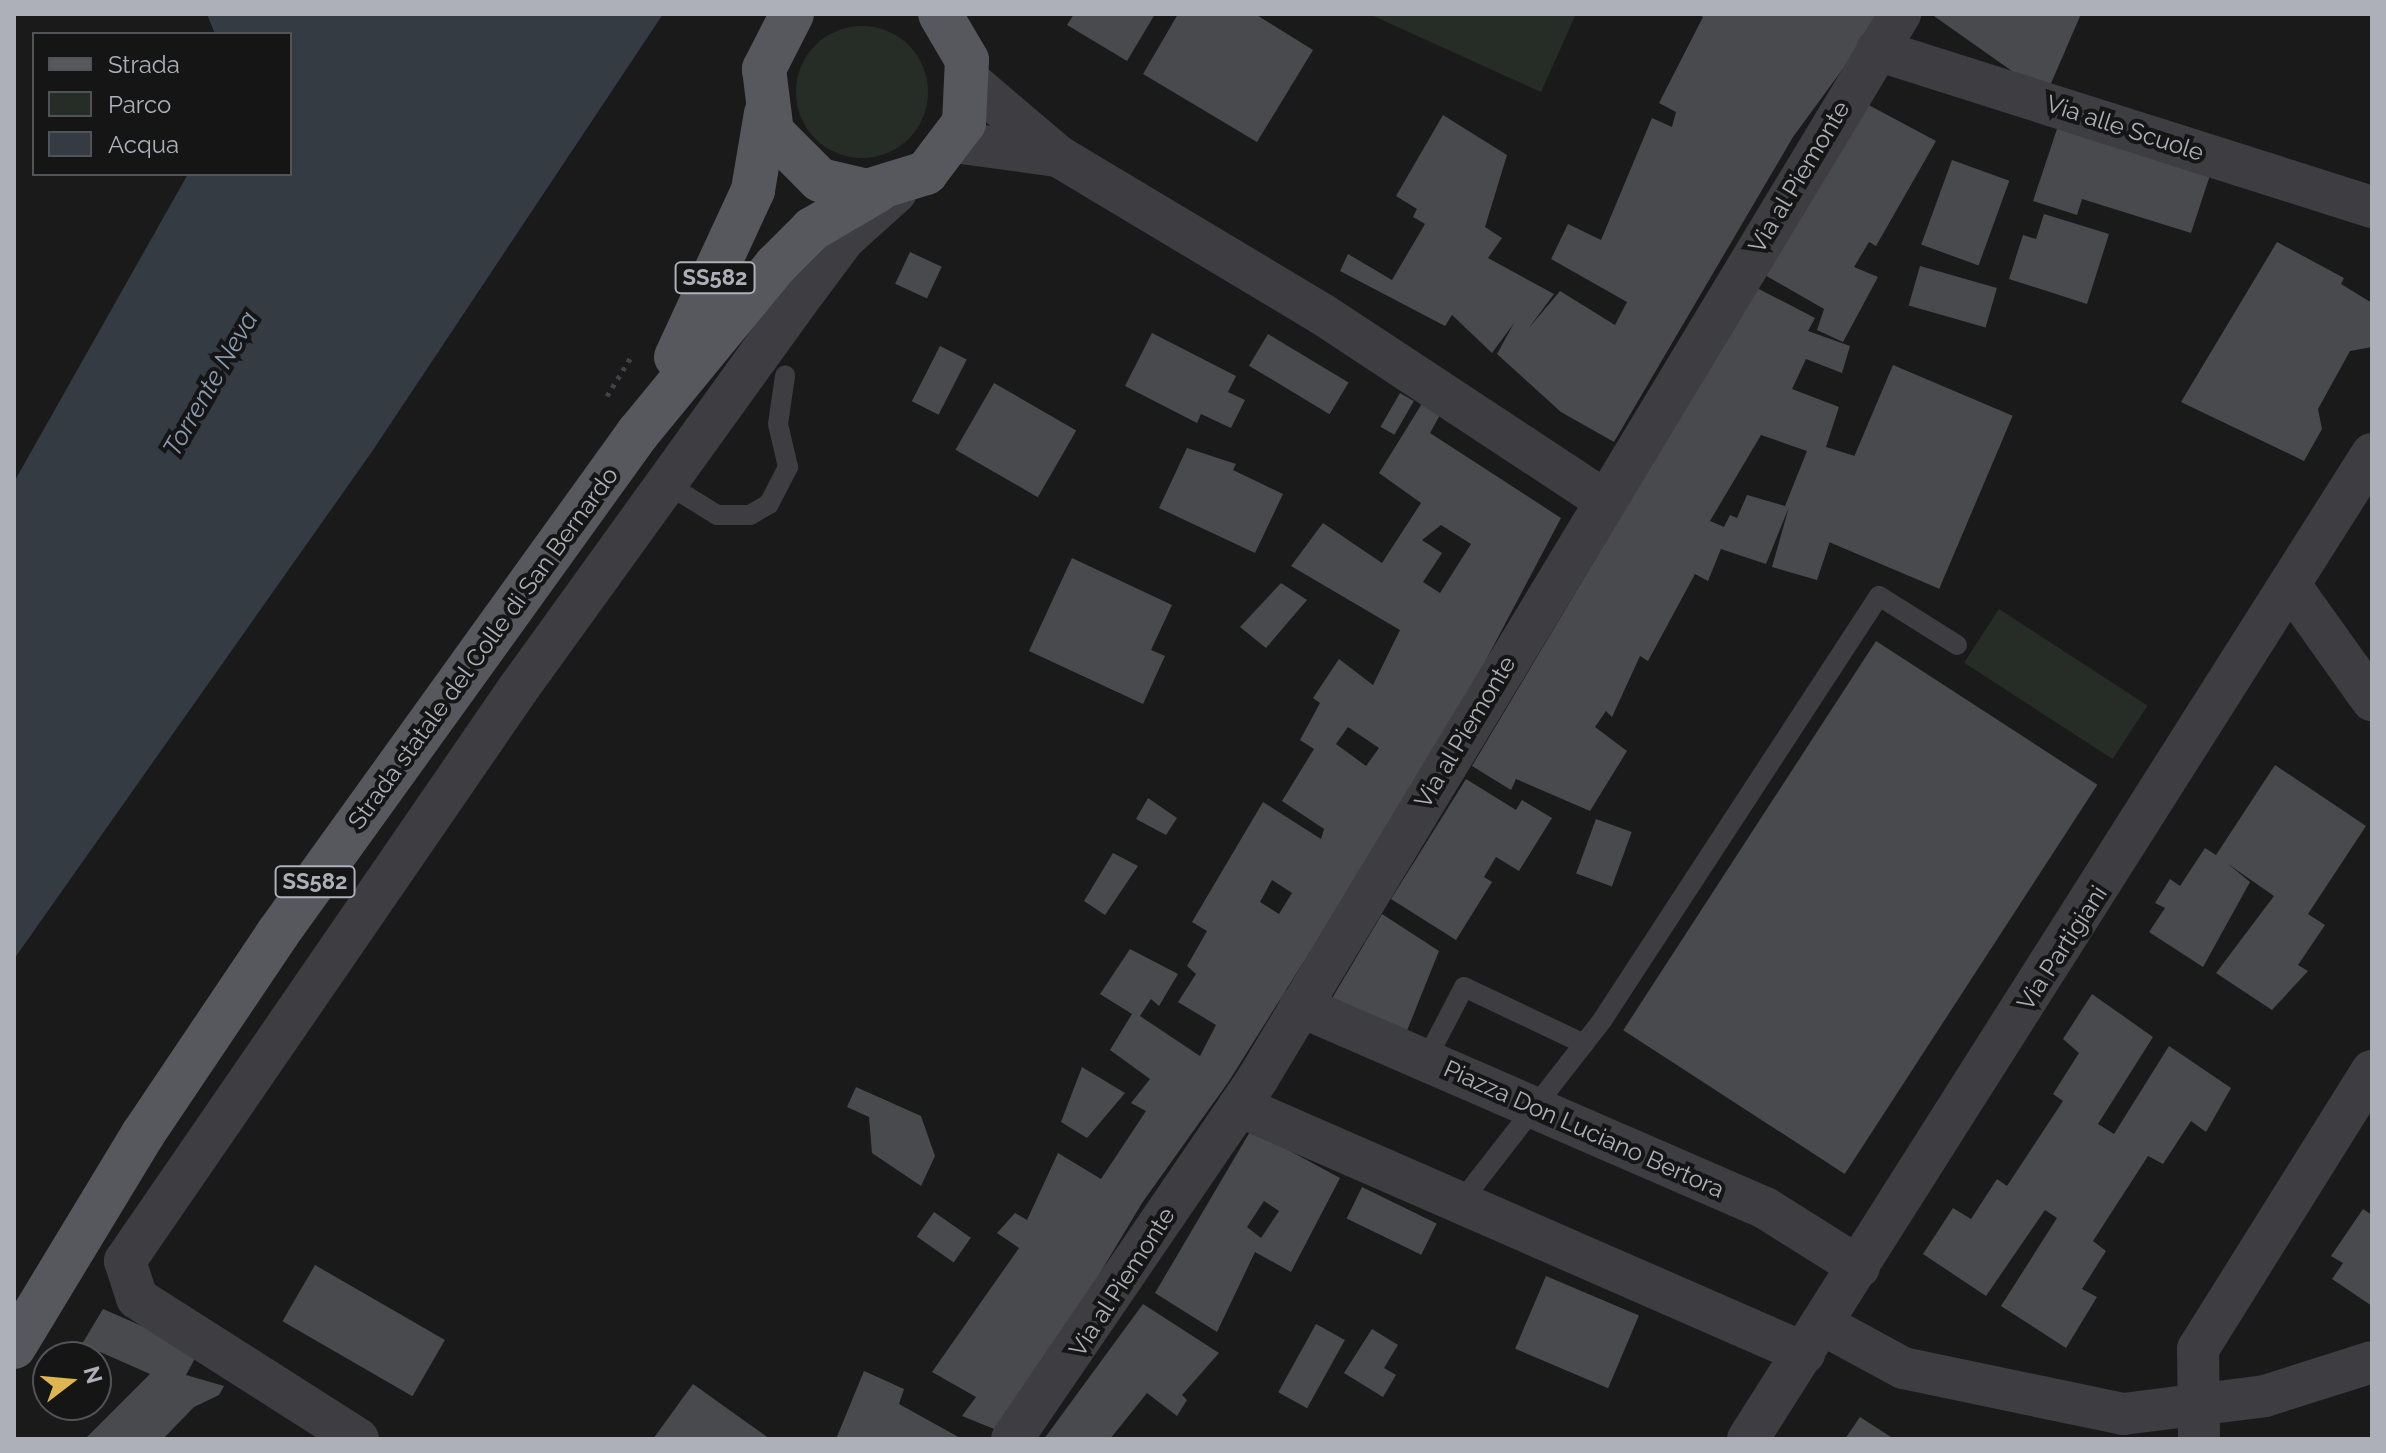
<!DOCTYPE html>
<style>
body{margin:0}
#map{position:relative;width:2386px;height:1453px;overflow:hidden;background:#1a1a1b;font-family:Raleway,sans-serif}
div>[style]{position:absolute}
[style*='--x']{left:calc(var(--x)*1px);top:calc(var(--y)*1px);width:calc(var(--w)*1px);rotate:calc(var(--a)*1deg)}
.green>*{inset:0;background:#262d27;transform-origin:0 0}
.round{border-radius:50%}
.water>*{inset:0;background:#353b43}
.building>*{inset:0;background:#494a4d;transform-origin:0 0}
.path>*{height:5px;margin-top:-2.5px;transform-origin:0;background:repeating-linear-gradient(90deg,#414247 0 4px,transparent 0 10px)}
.service>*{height:20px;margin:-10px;padding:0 10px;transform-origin:10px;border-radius:10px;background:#3d3d42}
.minor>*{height:42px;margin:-21px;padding:0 21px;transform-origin:21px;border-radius:21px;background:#3d3d42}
.primary>*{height:44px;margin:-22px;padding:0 22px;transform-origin:22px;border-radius:22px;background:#57585e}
span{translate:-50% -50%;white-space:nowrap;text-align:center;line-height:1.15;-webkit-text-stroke:8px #151516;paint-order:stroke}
.shield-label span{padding:2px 6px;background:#151516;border:2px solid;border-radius:6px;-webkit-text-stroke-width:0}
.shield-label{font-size:22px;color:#aeb0b9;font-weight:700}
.street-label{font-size:24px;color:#aeb0b9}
.water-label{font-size:26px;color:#899bb0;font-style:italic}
.frame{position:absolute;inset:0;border:16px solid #aeb0b9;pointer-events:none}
.legend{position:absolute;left:32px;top:32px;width:260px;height:144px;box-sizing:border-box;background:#151516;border:2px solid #525357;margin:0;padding:10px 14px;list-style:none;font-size:24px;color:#aeb0b9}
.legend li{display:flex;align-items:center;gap:16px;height:40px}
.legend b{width:40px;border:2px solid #525357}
.north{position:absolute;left:32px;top:1341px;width:80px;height:80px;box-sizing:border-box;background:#151516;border:2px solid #525357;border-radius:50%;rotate:74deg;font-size:22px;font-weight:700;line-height:32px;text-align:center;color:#aeb0b9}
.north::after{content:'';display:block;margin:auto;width:28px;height:36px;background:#ddb650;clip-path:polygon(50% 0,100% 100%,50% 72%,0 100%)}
</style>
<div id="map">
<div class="green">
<i style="clip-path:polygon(1369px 14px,1576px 14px,1541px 92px)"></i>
<i class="round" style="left:796px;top:26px;width:132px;height:132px"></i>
<i style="left:1999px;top:609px;width:177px;height:64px;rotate:33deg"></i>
</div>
<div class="water">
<i style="clip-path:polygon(207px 14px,663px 14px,371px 453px,14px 959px,14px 482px,188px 174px,290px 174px,290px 34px,215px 34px)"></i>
</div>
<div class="building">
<i style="clip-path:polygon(1074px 14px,1155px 14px,1127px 61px,1067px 25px)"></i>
<i style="clip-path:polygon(1178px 14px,1255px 14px,1313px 50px,1257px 142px,1143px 74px)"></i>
<i style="clip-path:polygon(1697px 14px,1883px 14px,1793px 137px,1614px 442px,1561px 412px,1497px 354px,1514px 323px,1492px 353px,1452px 315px,1445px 326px,1340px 271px,1348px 254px,1392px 280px,1425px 224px,1413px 217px,1417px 209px,1396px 196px,1443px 115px,1507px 155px,1485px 227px,1502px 238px,1488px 258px,1554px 294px,1528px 329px,1560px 291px,1615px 325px,1627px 302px,1551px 259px,1568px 224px,1601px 240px,1652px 118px,1672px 127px,1676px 112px,1659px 103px,1703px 17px)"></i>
<i style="clip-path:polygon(1931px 14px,2081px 14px,2046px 95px)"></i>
<i style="clip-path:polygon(1863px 102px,1936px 141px,1876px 246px,1869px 242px,1854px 267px,1878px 277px,1843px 342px,1817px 330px,1824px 309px,1763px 274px)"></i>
<i style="clip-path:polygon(2058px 126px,2210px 175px,2191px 233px,2082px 199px,2077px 215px,2033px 201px)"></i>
<i style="left:1952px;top:160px;width:61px;height:90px;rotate:20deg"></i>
<i style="clip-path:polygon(2044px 214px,2109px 234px,2087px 304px,2009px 279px,2023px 235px,2036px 239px)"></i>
<i style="clip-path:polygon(2277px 242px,2344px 278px,2341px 284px,2372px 303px,2372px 347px,2350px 351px,2318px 409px,2322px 429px,2304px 461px,2181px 402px)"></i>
<i style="left:910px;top:252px;width:35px;height:35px;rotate:25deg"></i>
<i style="left:1920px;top:266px;width:80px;height:41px;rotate:16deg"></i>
<i style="clip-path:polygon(evenodd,1757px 288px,1815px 318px,1808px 331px,1850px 346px,1842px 373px,1806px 359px,1792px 389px,1839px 407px,1826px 447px,1858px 457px,1817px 580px,1772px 567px,1789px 507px,1766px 564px,1721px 549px,1708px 581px,1695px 574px,1648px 661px,1640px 656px,1612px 717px,1606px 711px,1595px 727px,1627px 751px,1590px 811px,1516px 779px,1511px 790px,1472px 766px,1757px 288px,1761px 435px,1807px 451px,1785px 506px,1747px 495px,1737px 518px,1730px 515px,1724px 527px,1710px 521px,1761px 435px)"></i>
<i style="clip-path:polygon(1152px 333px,1236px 376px,1228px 392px,1245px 400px,1231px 428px,1201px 414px,1197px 423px,1125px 386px)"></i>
<i style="left:1268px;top:334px;width:94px;height:37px;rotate:31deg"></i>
<i style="left:940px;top:346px;width:30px;height:62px;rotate:27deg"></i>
<i style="left:1893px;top:365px;width:130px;height:188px;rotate:23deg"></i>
<i style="left:994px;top:383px;width:95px;height:77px;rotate:30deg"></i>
<i style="left:1400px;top:393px;width:16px;height:39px;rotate:30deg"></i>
<i style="clip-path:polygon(evenodd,1423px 402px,1441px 413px,1430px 433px,1561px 518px,1449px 730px,1229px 1081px,1142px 1203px,1004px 1433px,962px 1416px,976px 1397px,932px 1372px,1019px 1248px,997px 1233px,1015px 1213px,1027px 1220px,1058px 1153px,1101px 1179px,1146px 1111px,1131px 1103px,1150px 1079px,1110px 1050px,1132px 1014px,1100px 994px,1130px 949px,1178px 974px,1159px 1006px,1151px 999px,1140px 1016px,1200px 1056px,1216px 1025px,1178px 1002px,1196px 974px,1187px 966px,1207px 931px,1192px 922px,1263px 802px,1321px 839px,1324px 829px,1282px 801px,1314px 749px,1300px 740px,1320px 703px,1313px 698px,1339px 659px,1373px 685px,1400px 630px,1291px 566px,1323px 523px,1382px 563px,1421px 503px,1379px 473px,1423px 402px,1441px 525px,1471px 544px,1440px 593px,1423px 582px,1442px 553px,1422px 540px,1441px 525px,1423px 402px,1348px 727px,1379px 748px,1366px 766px,1336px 744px,1348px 727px,1423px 402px,1272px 880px,1292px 893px,1279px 914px,1260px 902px,1272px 880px)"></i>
<i style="clip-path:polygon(1187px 448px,1236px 464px,1233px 470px,1283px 494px,1255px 553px,1159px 508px)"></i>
<i style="clip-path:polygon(1072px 558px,1172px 605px,1151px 650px,1165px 656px,1143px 704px,1029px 651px)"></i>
<i style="clip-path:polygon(1281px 583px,1307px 600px,1266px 648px,1240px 627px)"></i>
<i style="left:1876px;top:641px;width:264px;height:464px;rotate:33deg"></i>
<i style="clip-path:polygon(2275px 765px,2366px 826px,2308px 914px,2325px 925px,2298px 965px,2308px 971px,2272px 1010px,2216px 973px,2274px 896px,2228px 864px,2250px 882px,2203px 967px,2149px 932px,2165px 908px,2155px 903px,2170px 879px,2180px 886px,2205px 848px,2216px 855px)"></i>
<i style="clip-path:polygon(1466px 779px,1516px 810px,1522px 800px,1552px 818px,1519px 871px,1496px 857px,1484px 877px,1492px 882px,1456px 940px,1391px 899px)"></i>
<i style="clip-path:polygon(1148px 798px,1177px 818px,1166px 835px,1136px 819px)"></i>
<i style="left:1596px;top:819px;width:38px;height:58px;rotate:20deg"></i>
<i style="clip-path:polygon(1113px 853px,1138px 866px,1105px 915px,1084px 901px)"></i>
<i style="clip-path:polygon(1382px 914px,1439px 951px,1406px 1033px,1331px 1000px)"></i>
<i style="clip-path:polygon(2092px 994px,2153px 1037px,2098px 1124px,2114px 1134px,2169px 1046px,2231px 1088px,2206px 1132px,2191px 1121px,2163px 1164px,2148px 1156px,2093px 1241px,2106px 1251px,2082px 1289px,2097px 1297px,2066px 1348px,2001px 1306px,2057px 1218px,2045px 1210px,1986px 1296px,1923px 1254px,1953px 1208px,1971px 1219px,1997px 1179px,2007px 1186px,2063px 1101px,2053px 1094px,2079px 1053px,2063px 1039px)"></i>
<i style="clip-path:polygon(1082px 1067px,1125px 1093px,1087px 1138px,1061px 1122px)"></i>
<i style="clip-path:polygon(856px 1087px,921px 1116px,935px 1156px,921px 1186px,872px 1153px,869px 1117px,847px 1107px)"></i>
<i style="clip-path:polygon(evenodd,1251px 1130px,1340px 1178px,1291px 1272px,1255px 1252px,1217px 1332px,1155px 1293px,1251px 1130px,1264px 1201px,1279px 1211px,1261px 1238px,1247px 1227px,1264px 1201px)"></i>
<i style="left:1362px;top:1187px;width:83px;height:35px;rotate:26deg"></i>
<i style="clip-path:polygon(2363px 1209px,2372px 1215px,2372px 1306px,2332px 1279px,2343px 1263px,2331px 1256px)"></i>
<i style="left:934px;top:1212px;width:45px;height:30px;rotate:35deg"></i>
<i style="left:315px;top:1265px;width:150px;height:65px;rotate:30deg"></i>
<i style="left:1546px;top:1276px;width:101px;height:79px;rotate:23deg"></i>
<i style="clip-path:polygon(1143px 1304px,1219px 1353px,1182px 1395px,1187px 1400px,1177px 1416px,1147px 1393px,1110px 1439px,1044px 1439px)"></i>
<i style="clip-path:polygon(103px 1309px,199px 1351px,186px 1375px,224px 1386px,219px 1395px,194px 1407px,163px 1439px,85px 1439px,150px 1374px,82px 1344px)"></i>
<i style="left:1316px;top:1324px;width:33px;height:78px;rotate:29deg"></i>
<i style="clip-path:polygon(1372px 1329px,1398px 1345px,1384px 1368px,1396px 1375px,1383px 1397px,1344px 1373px)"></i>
<i style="clip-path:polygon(864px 1371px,904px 1389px,899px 1404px,962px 1439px,836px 1439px)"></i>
<i style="clip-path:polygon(693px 1384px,770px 1439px,653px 1439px)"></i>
<i style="clip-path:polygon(1860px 1417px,1894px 1439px,1845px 1439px)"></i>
</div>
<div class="path">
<i style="--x:607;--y:396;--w:46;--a:-58.4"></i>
</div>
<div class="service">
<i style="--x:667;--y:484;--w:59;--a:31.8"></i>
<i style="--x:717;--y:515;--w:33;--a:0"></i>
<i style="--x:750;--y:515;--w:22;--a:-30"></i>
<i style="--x:769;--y:504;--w:42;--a:-62.8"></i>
<i style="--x:788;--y:467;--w:44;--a:-103.1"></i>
<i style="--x:778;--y:424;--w:49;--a:-81.7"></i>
<i style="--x:1426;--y:1060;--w:82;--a:-62.5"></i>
<i style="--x:1464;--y:987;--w:133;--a:25.4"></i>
<i style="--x:1460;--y:1203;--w:233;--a:-52.1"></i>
<i style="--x:1603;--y:1019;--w:505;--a:-56.88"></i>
<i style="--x:1879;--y:596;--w:92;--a:32.1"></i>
</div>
<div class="minor">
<i style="--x:1877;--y:50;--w:519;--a:17.6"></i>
<i style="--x:954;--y:142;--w:105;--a:7.7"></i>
<i style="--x:1058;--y:156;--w:116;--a:-139.6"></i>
<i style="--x:1058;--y:156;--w:308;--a:30.9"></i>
<i style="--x:1322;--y:314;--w:338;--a:33.4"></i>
<i style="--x:2292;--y:588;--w:138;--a:54.5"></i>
<i style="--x:1300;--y:1006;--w:507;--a:23.48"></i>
<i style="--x:1765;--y:1208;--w:111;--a:32.1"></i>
<i style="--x:1239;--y:1106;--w:617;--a:23.61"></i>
<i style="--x:1822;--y:1324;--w:92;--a:28.5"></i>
<i style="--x:1903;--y:1368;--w:225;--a:11.8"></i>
<i style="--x:2123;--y:1414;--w:143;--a:-7.2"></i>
<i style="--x:2265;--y:1396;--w:112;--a:-17.6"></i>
<i style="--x:358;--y:1439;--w:262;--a:-147.5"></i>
<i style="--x:137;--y:1298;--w:39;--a:-108"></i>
<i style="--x:125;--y:1261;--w:694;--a:-55.51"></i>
<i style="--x:518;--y:689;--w:492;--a:-54.2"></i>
<i style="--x:806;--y:290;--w:64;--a:-53.3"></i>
<i style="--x:844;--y:239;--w:70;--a:-42.1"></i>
<i style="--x:1012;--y:1439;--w:437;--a:-55.7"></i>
<i style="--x:1258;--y:1078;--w:1243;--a:-58.89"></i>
<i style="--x:1748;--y:1439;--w:1166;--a:-57.65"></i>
<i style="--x:2199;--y:1439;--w:90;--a:-90.6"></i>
<i style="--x:2198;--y:1349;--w:328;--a:-58"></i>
</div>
<div class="primary">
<i style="--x:792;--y:14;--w:62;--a:117"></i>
<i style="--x:764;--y:69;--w:64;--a:82.8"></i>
<i style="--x:772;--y:132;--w:68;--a:45"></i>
<i style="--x:820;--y:180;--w:48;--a:13.2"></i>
<i style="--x:867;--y:191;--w:62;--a:-17"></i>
<i style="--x:926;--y:173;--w:63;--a:-52.8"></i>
<i style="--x:964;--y:123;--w:63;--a:-87.3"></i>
<i style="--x:967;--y:60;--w:53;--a:-120.4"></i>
<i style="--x:676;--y:357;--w:184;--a:-65.2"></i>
<i style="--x:753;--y:190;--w:78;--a:-80.4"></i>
<i style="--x:14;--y:1347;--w:249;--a:-58.8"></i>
<i style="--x:143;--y:1134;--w:242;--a:-56.1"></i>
<i style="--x:278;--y:933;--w:616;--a:-54.25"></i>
<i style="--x:638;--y:433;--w:217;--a:-50.6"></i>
<i style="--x:776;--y:265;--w:51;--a:-45"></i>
<i style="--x:812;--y:229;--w:75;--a:-30.3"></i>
</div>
<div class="shield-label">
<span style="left:715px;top:278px">SS582</span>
<span style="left:315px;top:882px">SS582</span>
</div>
<div class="street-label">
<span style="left:2125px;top:128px;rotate:18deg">Via alle Scuole</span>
<span style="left:1799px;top:177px;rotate:-59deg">Via al Piemonte</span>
<span style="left:483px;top:648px;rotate:-54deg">Strada statale del Colle di San Bernardo</span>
<span style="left:1465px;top:732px;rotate:-59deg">Via al Piemonte</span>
<span style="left:2062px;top:948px;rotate:-57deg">Via Partigiani</span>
<span style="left:1584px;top:1129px;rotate:24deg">Piazza Don Luciano Bertora</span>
<span style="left:1122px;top:1282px;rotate:-57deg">Via al Piemonte</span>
</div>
<div class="water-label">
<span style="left:211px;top:384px;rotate:-60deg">Torrente Neva</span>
</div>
<div class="frame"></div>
<ul class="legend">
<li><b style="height:10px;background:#57585e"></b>Strada</li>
<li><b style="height:22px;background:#262d27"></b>Parco</li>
<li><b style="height:22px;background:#353b43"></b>Acqua</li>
</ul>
<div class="north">N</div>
</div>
